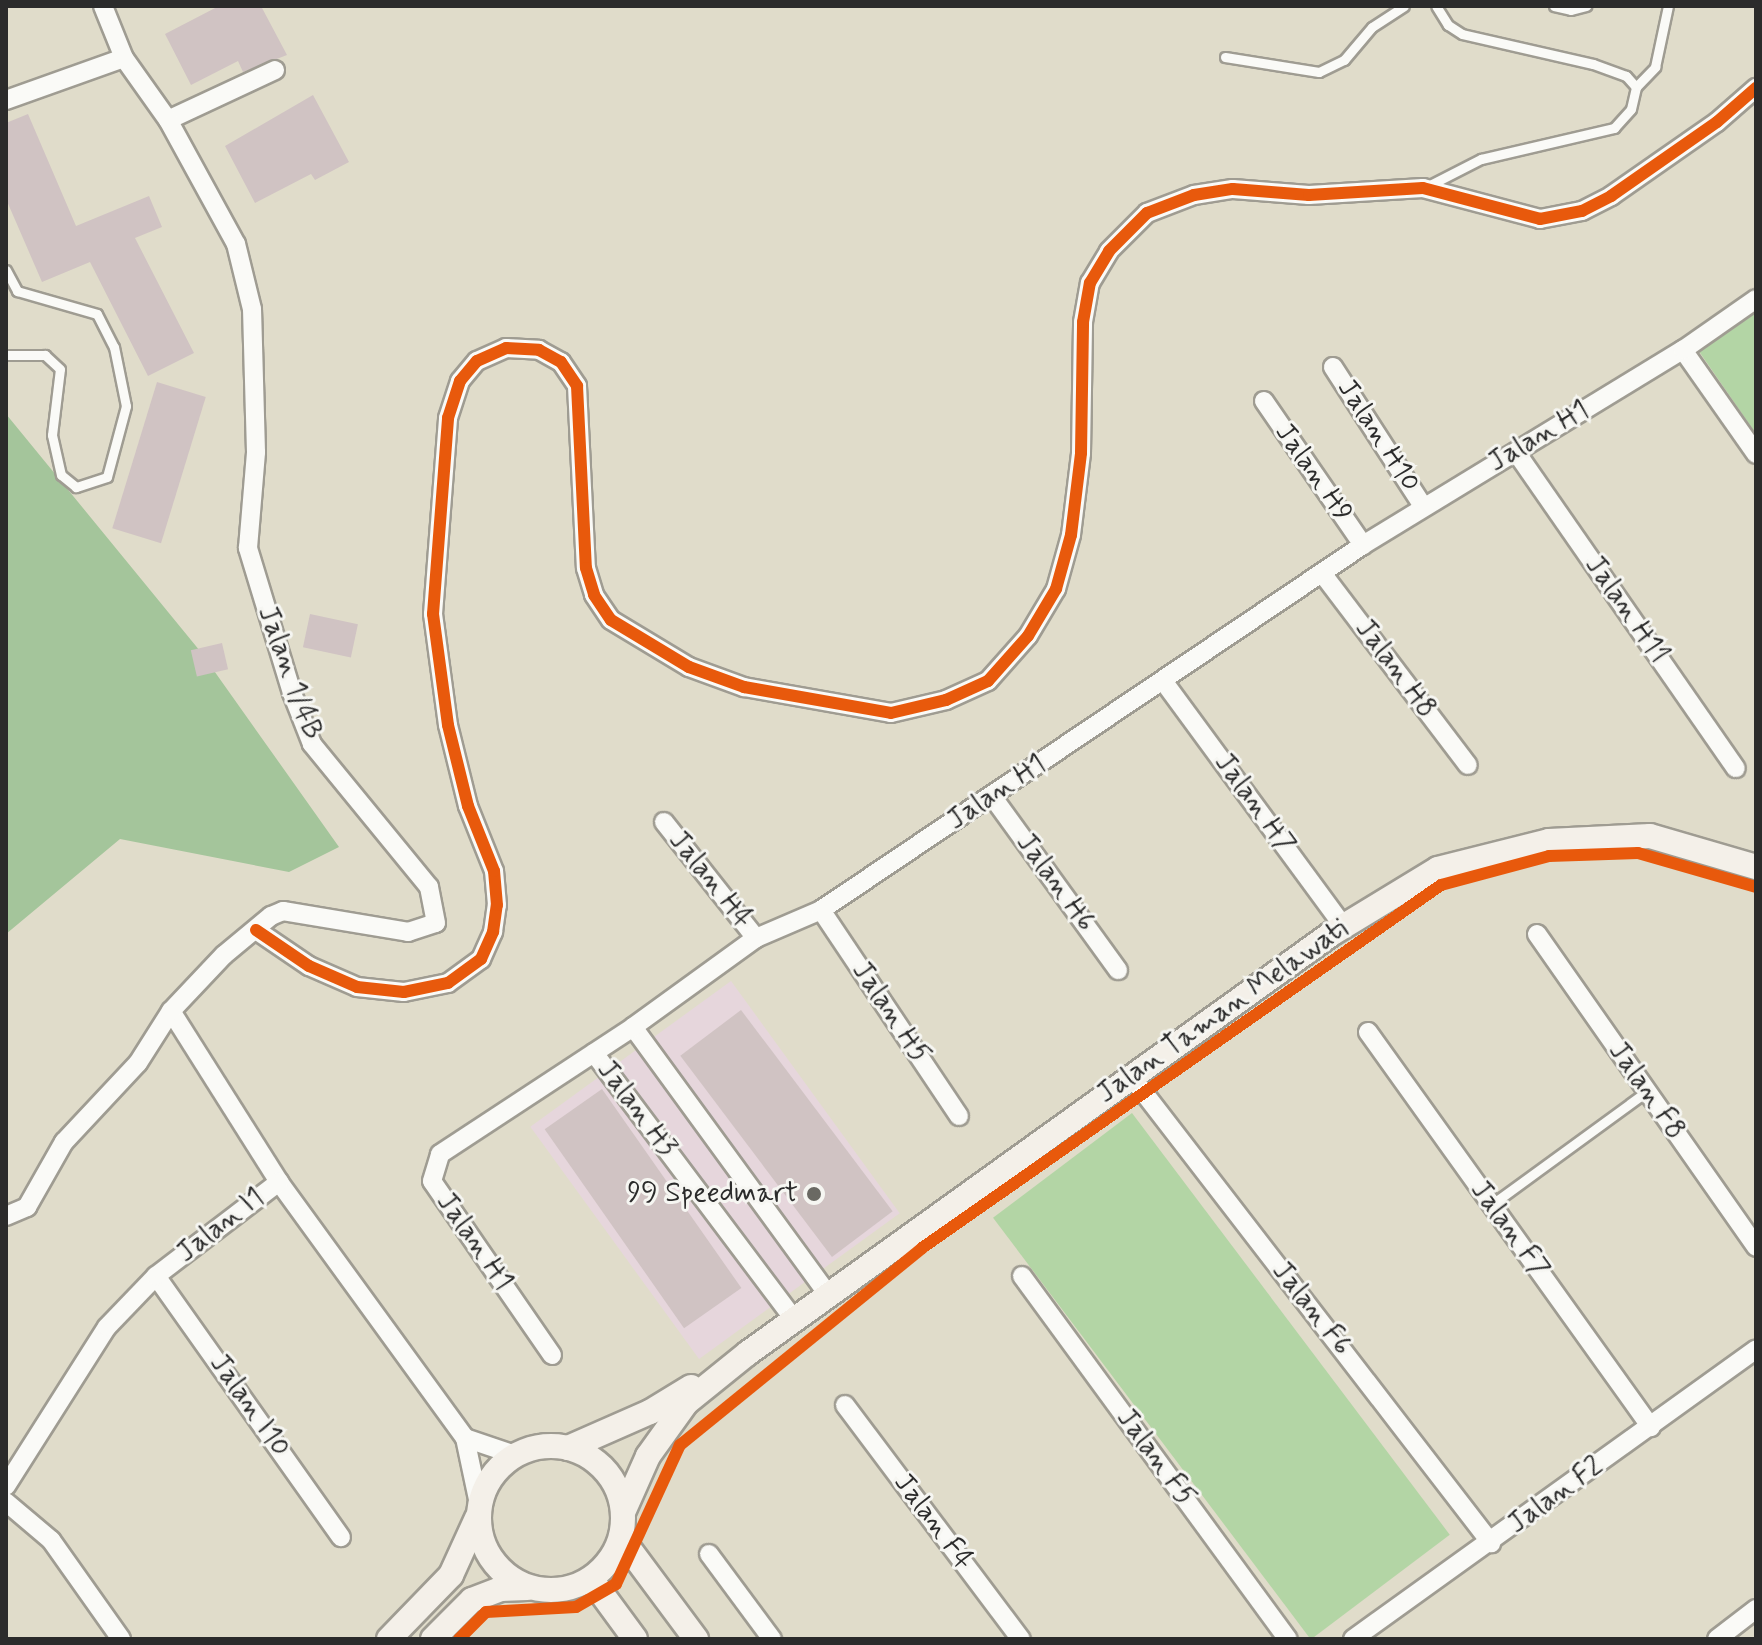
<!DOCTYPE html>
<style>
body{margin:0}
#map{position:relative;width:1762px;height:1645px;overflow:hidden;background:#e0dcca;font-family:Mynerve,sans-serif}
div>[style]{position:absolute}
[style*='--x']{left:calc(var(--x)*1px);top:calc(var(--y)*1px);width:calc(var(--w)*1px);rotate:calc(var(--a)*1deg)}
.built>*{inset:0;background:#e6d6dc;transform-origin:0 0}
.green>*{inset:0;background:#b3d5a5;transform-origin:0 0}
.forest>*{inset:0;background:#a4c59b}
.building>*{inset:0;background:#d0c3c3;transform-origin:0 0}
.roads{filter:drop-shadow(2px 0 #9f9c92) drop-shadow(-2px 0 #9f9c92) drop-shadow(0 2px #9f9c92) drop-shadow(0 -2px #9f9c92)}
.lane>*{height:9px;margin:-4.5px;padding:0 4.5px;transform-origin:4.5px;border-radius:4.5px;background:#fafaf7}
.street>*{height:18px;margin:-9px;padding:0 9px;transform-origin:9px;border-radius:9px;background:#fafaf7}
.secondary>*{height:24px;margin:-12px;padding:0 12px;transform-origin:12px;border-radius:12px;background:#f4f0e9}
.secondary>.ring{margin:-12px;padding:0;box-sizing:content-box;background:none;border:24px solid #f4f0e9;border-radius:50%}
.cycleway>*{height:12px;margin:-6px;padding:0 6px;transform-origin:6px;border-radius:6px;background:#e8590c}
.dots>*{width:22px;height:22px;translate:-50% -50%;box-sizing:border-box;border:4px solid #f6f6f2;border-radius:50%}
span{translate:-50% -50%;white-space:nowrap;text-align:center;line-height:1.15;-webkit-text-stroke:6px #f6f6f2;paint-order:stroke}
.street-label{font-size:28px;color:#2b2b2b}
.poi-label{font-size:28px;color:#2b2b2b}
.right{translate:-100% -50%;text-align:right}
.frame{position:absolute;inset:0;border:8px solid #2b2b2b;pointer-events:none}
</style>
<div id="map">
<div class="built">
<i style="left:731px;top:981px;width:287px;height:248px;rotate:54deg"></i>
</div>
<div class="green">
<i style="clip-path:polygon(1756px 309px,1756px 434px,1696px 347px)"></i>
<i style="left:1132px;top:1113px;width:528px;height:174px;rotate:53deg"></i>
</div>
<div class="forest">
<i style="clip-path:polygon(6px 414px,200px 651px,339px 847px,289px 872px,120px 839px,6px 934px)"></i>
</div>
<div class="building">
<i style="clip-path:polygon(219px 6px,261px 6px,287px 55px,243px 72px,238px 61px,191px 85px,165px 34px)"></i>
<i style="clip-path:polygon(313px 95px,349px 162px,315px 180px,311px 174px,255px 203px,225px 146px)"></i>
<i style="clip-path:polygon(28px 114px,76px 226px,149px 196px,162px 227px,135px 238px,194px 353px,148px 376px,90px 262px,42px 282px,6px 199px,6px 123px)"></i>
<i style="left:157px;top:382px;width:51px;height:153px;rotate:17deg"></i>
<i style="left:310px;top:614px;width:49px;height:34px;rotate:12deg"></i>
<i style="left:222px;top:643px;width:27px;height:32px;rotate:77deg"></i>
<i style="left:741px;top:1010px;width:252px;height:76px;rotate:53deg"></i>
<i style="left:602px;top:1089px;width:243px;height:70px;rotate:55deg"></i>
</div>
<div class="roads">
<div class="lane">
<i style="--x:1554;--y:6;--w:17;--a:13"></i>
<i style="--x:1571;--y:10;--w:16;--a:-15"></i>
<i style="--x:1225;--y:57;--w:95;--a:9.1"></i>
<i style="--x:1319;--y:72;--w:28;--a:-26"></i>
<i style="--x:1344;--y:60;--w:43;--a:-49.7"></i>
<i style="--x:1372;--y:27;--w:38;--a:-33"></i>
<i style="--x:1636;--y:87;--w:28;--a:-46"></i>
<i style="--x:1655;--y:67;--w:62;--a:-78"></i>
<i style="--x:1426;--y:187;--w:62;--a:-27"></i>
<i style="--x:1481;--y:159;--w:137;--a:-13.1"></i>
<i style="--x:1614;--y:128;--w:25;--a:-48"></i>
<i style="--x:1631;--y:109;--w:23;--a:-77"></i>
<i style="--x:1636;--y:87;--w:15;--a:-132"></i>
<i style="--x:1626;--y:76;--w:35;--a:-160"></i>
<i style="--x:1593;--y:64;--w:134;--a:-167.1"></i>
<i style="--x:1462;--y:34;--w:17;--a:-147"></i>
<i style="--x:1448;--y:25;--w:22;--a:-122"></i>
<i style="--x:6;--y:270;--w:24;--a:62"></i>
<i style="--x:17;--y:291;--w:83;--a:16"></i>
<i style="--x:97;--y:314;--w:37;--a:63"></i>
<i style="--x:114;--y:347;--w:60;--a:78.5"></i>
<i style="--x:126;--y:406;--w:73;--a:105"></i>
<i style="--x:107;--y:477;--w:33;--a:162"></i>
<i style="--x:76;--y:487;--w:19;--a:-141"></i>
<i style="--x:61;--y:475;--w:41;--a:-102.7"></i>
<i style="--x:52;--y:435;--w:66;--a:-83.1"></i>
<i style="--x:60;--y:369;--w:21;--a:-137"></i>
<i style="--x:45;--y:355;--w:39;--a:180"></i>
<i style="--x:1491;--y:1205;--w:192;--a:-36.1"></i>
</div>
<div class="street">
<i style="--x:6;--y:100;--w:125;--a:-19.6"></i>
<i style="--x:168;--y:120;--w:118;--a:-25"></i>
<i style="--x:1683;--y:350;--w:127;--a:54.9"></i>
<i style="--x:1333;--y:367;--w:166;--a:57.1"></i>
<i style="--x:1264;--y:401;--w:175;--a:55.5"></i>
<i style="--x:1516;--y:452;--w:385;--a:55.2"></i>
<i style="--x:1322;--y:573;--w:241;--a:52.8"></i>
<i style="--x:1164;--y:682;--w:304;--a:53.7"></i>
<i style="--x:992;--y:796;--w:215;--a:54.1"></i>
<i style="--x:664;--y:822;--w:148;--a:51.6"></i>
<i style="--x:821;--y:910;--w:248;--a:56.2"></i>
<i style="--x:256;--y:930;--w:64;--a:34.2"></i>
<i style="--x:309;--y:966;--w:52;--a:23.6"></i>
<i style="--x:357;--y:987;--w:47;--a:6.1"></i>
<i style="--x:404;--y:992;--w:45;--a:-11.6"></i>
<i style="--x:448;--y:983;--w:41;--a:-36"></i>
<i style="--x:481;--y:959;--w:30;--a:-66"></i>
<i style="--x:493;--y:932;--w:27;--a:-82"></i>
<i style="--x:497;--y:905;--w:34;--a:-95"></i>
<i style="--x:494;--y:871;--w:70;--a:-111.8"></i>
<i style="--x:468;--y:806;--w:83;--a:-103.9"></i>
<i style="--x:448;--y:725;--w:112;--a:-97.7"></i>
<i style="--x:433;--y:614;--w:197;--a:-85.6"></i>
<i style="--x:448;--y:418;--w:39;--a:-72"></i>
<i style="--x:460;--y:381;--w:26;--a:-50"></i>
<i style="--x:477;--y:361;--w:32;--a:-24"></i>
<i style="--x:506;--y:348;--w:33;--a:3"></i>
<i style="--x:539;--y:350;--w:25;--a:29"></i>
<i style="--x:561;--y:362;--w:29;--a:56"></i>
<i style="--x:577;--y:386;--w:182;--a:87.2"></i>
<i style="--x:586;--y:568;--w:28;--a:73"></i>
<i style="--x:594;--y:595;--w:30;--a:56"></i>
<i style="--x:611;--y:620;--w:91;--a:31.1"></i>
<i style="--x:689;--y:667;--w:59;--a:20"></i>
<i style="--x:744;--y:687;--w:149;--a:10"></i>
<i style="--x:891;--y:713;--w:57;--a:-13.3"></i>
<i style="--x:946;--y:700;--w:46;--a:-24.3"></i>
<i style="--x:988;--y:681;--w:60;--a:-48.4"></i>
<i style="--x:1028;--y:636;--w:55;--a:-59.2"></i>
<i style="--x:1056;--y:589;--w:56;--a:-74.5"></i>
<i style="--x:1071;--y:535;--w:83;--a:-83"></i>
<i style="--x:1081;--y:453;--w:131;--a:-89.1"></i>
<i style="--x:1083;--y:322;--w:40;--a:-80"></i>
<i style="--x:1090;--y:283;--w:37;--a:-59"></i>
<i style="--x:1109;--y:251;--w:54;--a:-45"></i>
<i style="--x:1147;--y:213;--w:50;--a:-21"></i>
<i style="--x:1194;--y:195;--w:39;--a:-9"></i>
<i style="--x:1233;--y:189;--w:76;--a:4.5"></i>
<i style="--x:1309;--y:195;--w:114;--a:-3.5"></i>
<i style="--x:1423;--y:188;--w:121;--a:14.8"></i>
<i style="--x:1540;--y:219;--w:43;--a:-10.8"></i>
<i style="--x:1582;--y:211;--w:33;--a:-27"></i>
<i style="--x:1611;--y:196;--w:129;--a:-34.9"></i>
<i style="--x:1717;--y:122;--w:52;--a:-41.1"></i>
<i style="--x:1537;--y:934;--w:382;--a:55"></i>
<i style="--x:171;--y:1011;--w:202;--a:57.7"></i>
<i style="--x:279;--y:1182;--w:316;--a:54"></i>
<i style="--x:465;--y:1438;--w:67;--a:78"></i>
<i style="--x:633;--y:1027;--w:329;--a:53.9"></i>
<i style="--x:1368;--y:1032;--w:486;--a:54.4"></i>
<i style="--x:594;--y:1053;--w:331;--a:53.1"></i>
<i style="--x:1131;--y:1076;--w:590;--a:52.37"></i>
<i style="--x:6;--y:1216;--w:23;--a:-23"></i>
<i style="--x:27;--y:1207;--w:75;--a:-60.4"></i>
<i style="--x:64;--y:1142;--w:108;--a:-46.9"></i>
<i style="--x:138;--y:1063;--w:62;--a:-57.6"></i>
<i style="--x:171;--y:1011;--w:77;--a:-46.6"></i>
<i style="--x:224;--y:955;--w:61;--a:-39.7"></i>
<i style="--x:271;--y:916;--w:13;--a:-23"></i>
<i style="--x:283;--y:911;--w:127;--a:9.5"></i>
<i style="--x:408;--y:932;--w:29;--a:-18"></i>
<i style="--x:436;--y:923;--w:37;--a:-101"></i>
<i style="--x:429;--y:887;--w:185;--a:-129.3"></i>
<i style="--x:312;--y:744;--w:55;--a:-111.4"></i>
<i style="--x:292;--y:693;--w:152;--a:-106.9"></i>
<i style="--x:248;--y:548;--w:96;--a:-85.2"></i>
<i style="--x:256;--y:452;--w:143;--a:-91.6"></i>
<i style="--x:252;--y:309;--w:67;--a:-103.8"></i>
<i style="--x:236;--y:244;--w:141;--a:-118.7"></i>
<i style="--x:168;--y:120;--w:76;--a:-125.4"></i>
<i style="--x:124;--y:58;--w:56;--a:-112"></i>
<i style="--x:156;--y:1276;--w:320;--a:54.7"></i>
<i style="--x:1022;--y:1276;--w:450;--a:53.8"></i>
<i style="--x:552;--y:1355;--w:211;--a:-124.6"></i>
<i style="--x:432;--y:1181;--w:28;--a:-73"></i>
<i style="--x:440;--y:1154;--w:231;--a:-33.3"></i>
<i style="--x:633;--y:1027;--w:152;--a:-35.9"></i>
<i style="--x:756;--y:938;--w:71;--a:-23.3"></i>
<i style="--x:821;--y:910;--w:653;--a:-33.96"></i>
<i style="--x:1363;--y:545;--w:375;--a:-31.4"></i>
<i style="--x:1683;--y:350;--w:89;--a:-34.9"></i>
<i style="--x:845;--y:1405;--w:293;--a:53.1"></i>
<i style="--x:465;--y:1438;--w:53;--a:18.8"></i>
<i style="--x:6;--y:1486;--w:188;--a:-57.6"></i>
<i style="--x:107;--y:1327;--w:71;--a:-46.1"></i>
<i style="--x:156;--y:1276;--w:155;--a:-37.4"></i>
<i style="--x:6;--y:1502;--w:59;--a:40.2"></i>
<i style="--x:51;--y:1540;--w:121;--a:54.7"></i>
<i style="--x:709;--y:1554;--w:106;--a:53.5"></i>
<i style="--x:1353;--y:1639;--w:496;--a:-35.7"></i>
<i style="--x:1717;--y:1639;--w:49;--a:-37.6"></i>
</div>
<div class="secondary">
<i class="ring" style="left:479px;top:1446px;width:120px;height:120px"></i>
<i style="--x:568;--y:1448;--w:90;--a:-23.7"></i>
<i style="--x:650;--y:1412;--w:48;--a:-31.4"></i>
<i style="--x:624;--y:1510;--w:59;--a:-66"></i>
<i style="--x:648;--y:1456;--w:65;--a:-54.4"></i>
<i style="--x:686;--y:1403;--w:80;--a:-38.9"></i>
<i style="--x:748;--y:1353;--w:718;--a:-35.7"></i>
<i style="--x:1331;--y:934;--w:125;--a:-31.3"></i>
<i style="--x:1438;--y:869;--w:114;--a:-14.2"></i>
<i style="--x:1549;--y:841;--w:101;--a:-2.8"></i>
<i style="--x:1650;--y:836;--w:110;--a:16.3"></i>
<i style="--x:621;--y:1538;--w:126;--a:53.4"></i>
<i style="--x:591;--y:1579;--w:74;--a:53.7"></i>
<i style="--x:389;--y:1639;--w:89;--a:-45.9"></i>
<i style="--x:451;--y:1575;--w:63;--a:-65.5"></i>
<i style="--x:433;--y:1639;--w:55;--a:-45"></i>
<i style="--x:472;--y:1600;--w:30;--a:-21"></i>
<i style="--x:500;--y:1589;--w:27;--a:-2"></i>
</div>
</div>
<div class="cycleway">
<i style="--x:256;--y:930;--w:64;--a:34.2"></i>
<i style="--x:309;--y:966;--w:52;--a:23.6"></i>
<i style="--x:357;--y:987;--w:47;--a:6.1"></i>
<i style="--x:404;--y:992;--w:45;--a:-11.6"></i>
<i style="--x:448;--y:983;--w:41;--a:-36"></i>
<i style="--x:481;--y:959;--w:30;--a:-66"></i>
<i style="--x:493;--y:932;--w:27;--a:-82"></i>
<i style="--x:497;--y:905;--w:34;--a:-95"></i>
<i style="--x:494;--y:871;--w:70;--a:-111.8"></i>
<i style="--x:468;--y:806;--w:83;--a:-103.9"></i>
<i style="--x:448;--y:725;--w:112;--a:-97.7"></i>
<i style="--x:433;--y:614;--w:197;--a:-85.6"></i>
<i style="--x:448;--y:418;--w:39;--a:-72"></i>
<i style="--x:460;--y:381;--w:26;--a:-50"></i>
<i style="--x:477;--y:361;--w:32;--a:-24"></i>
<i style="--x:506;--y:348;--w:33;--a:3"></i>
<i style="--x:539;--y:350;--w:25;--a:29"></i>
<i style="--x:561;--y:362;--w:29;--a:56"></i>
<i style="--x:577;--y:386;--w:182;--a:87.2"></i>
<i style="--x:586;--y:568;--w:28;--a:73"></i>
<i style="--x:594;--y:595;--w:30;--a:56"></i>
<i style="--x:611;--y:620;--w:91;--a:31.1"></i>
<i style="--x:689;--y:667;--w:59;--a:20"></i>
<i style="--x:744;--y:687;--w:149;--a:10"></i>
<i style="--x:891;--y:713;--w:57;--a:-13.3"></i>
<i style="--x:946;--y:700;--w:46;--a:-24.3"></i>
<i style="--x:988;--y:681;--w:60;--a:-48.4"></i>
<i style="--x:1028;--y:636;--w:55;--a:-59.2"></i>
<i style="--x:1056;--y:589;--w:56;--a:-74.5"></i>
<i style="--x:1071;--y:535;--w:83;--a:-83"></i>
<i style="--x:1081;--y:453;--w:131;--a:-89.1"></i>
<i style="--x:1083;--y:322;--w:40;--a:-80"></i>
<i style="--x:1090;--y:283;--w:37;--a:-59"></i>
<i style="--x:1109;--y:251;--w:54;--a:-45"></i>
<i style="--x:1147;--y:213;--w:50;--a:-21"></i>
<i style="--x:1194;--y:195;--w:39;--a:-9"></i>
<i style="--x:1233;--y:189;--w:76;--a:4.5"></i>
<i style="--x:1309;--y:195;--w:114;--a:-3.5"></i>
<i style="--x:1423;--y:188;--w:121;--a:14.8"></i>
<i style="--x:1540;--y:219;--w:43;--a:-10.8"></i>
<i style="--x:1582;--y:211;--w:33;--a:-27"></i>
<i style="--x:1611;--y:196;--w:129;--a:-34.9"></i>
<i style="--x:1717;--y:122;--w:52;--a:-41.1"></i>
<i style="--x:459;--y:1639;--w:38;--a:-45"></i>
<i style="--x:486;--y:1612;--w:90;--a:-3.2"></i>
<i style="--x:576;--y:1607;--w:46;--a:-29.9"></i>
<i style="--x:616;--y:1584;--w:153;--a:-65.3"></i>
<i style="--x:680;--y:1445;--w:312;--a:-39.1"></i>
<i style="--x:922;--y:1248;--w:633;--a:-34.97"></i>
<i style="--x:1441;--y:885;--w:112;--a:-15"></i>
<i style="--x:1549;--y:856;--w:89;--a:-1.9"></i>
<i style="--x:1638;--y:853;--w:123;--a:16.1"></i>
</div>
<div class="dots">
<i style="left:814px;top:1194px;background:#6a6963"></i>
</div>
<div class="street-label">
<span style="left:1378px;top:436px;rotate:57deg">Jalan H10</span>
<span style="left:1539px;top:437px;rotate:-31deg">Jalan H1</span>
<span style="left:1313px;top:473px;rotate:55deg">Jalan H9</span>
<span style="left:1626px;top:610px;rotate:55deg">Jalan H11</span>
<span style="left:1395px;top:669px;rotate:53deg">Jalan H8</span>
<span style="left:289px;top:673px;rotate:70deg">Jalan 1/4B</span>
<span style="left:997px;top:793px;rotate:-34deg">Jalan H1</span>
<span style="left:1254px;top:804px;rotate:54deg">Jalan H7</span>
<span style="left:710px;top:880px;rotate:51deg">Jalan H4</span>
<span style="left:1055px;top:883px;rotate:54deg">Jalan H6</span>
<span style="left:1223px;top:1012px;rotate:-35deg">Jalan Taman Melawati</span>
<span style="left:890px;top:1013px;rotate:56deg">Jalan H5</span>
<span style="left:1646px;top:1091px;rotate:55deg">Jalan F8</span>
<span style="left:636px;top:1109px;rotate:53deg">Jalan H3</span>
<span style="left:221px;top:1226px;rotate:-38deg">Jalan I1</span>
<span style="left:1509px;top:1230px;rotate:54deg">Jalan F7</span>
<span style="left:474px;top:1242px;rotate:55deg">Jalan H1</span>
<span style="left:1311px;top:1309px;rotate:52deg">Jalan F6</span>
<span style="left:249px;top:1406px;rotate:55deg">Jalan I10</span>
<span style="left:1155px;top:1458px;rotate:54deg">Jalan F5</span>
<span style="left:1556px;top:1496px;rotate:-36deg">Jalan F2</span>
<span style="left:933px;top:1522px;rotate:53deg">Jalan F4</span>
</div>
<div class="poi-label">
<span class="right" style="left:798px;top:1194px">99 Speedmart</span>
</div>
<div class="frame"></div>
</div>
